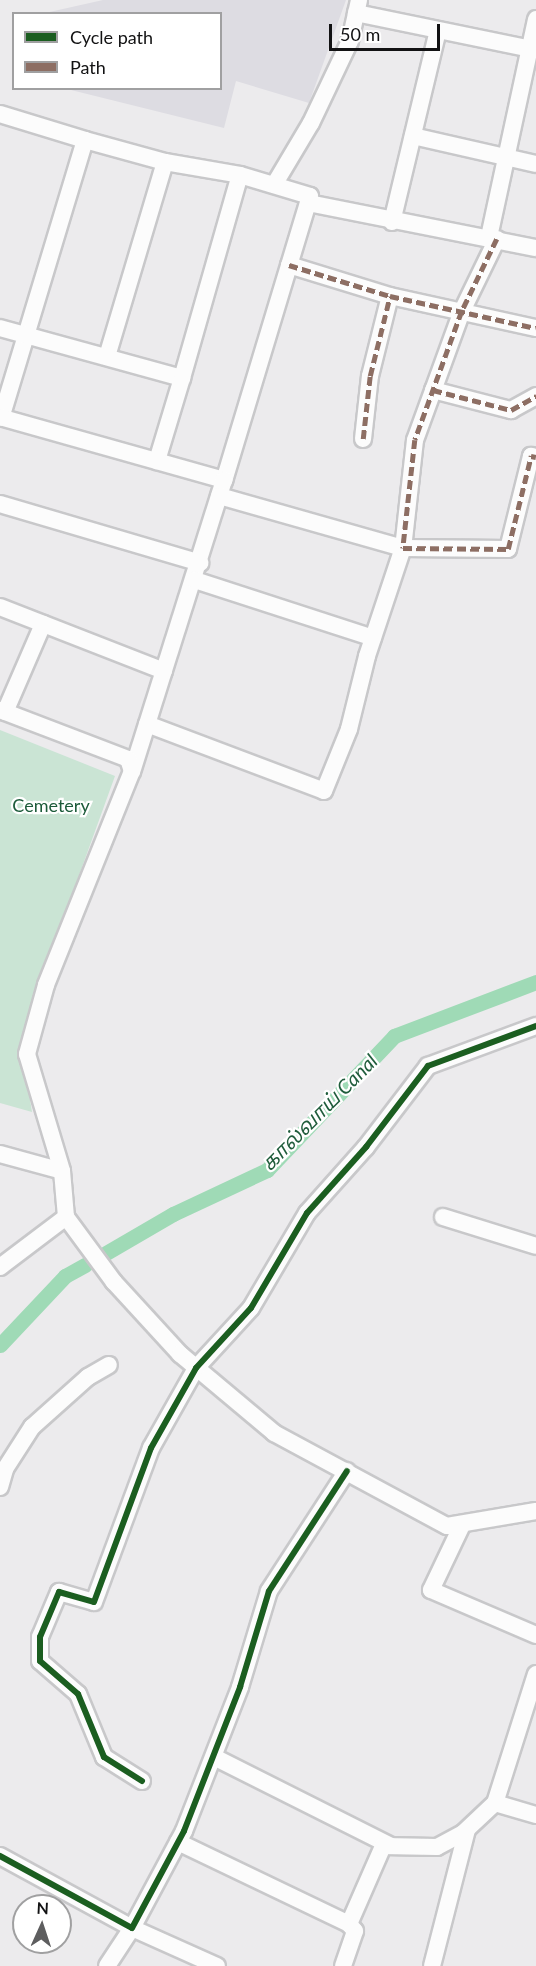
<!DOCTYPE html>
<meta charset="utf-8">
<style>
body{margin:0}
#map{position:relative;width:536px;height:1966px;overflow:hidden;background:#ecebed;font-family:Lato,"Noto Sans Tamil",sans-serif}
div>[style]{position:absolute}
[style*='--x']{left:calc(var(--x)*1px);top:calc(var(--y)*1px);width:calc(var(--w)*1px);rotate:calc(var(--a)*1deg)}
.built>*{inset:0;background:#dddce2}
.green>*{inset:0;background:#cae4d4}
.canal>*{height:15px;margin:-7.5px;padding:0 7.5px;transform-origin:7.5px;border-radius:7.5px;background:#9fdab6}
.roads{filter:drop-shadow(2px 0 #c8c8ca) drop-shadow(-2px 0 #c8c8ca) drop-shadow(0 2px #c8c8ca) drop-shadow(0 -2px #c8c8ca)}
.street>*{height:16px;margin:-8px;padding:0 8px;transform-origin:8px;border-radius:8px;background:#fcfcfc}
.quiet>*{height:4.5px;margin-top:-2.25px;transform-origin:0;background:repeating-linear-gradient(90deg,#8d6e63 0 9px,transparent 0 13.5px)}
.cycleway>*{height:6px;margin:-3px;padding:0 3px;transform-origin:3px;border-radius:3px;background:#1b5e20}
span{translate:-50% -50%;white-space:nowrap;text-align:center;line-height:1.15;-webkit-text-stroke:4.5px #fff;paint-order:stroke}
.park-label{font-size:18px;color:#1d5b3a}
.water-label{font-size:20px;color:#205d3c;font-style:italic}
.legend{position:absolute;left:12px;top:12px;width:210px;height:78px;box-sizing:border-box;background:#fff;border:2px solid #a0a0a1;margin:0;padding:8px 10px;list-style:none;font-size:18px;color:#121213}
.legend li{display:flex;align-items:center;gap:12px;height:30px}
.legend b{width:30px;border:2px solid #a0a0a1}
.north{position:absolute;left:12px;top:1894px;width:60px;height:60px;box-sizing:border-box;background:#fff;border:2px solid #a0a0a1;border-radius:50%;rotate:3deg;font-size:16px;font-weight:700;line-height:24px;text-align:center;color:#121213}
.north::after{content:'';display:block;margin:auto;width:21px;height:27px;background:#5e5e5f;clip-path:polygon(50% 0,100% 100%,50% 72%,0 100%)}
.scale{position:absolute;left:329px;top:24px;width:111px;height:27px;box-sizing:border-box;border:3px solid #121213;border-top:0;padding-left:8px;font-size:18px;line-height:21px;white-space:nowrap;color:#121213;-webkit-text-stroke:4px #fff;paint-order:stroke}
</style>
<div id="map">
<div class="built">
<i style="clip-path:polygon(103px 0,346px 0,309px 103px,236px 81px,224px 128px,67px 89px,220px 88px,220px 14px,45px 13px)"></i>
</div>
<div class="green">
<i style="clip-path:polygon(0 730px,115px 776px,35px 997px,28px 1087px,32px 1112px,0 1103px)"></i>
</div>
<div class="canal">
<i style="--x:106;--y:1253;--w:78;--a:-30.2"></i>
<i style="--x:173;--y:1214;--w:104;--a:-25.1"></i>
<i style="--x:267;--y:1170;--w:185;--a:-46.5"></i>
<i style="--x:394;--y:1036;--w:152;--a:-20.8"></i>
<i style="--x:0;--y:1345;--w:95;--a:-46.7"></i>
<i style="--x:65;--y:1276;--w:23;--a:-29"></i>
</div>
<div class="roads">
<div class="street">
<i style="--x:356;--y:13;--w:184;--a:11.6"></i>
<i style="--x:0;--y:114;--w:89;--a:17"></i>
<i style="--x:85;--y:140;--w:290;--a:106.8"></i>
<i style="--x:413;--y:136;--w:126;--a:12.8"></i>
<i style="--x:85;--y:140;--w:83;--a:15.4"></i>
<i style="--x:165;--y:162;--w:203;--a:106.6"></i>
<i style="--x:165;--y:162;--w:76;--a:9.8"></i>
<i style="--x:274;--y:185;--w:72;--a:-59.2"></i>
<i style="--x:311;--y:123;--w:91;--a:-64.6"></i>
<i style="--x:350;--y:41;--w:42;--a:-77.6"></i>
<i style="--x:308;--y:203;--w:232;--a:11.2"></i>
<i style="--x:392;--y:222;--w:197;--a:-76.5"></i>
<i style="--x:489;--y:237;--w:223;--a:-77.8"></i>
<i style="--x:497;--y:239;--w:80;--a:115.9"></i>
<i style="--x:462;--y:311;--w:137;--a:110"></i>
<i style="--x:415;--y:440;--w:109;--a:96.3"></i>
<i style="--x:403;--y:548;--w:105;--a:0.5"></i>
<i style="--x:508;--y:549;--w:96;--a:-76.1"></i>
<i style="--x:531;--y:456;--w:5;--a:11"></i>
<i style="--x:289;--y:265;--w:106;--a:17.1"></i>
<i style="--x:390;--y:296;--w:149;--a:12.4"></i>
<i style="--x:0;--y:328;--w:189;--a:15.4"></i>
<i style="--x:182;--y:378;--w:87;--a:106.8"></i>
<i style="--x:182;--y:378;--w:211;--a:-74.1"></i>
<i style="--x:240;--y:175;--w:73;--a:16.7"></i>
<i style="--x:310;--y:196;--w:297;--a:106.8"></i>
<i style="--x:433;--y:390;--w:81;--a:14.4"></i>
<i style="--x:511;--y:410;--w:29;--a:-29"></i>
<i style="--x:0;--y:417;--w:233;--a:15.7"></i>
<i style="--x:224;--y:480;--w:305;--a:107.5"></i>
<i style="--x:363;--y:439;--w:63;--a:-83.7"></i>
<i style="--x:370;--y:376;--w:82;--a:-76"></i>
<i style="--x:0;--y:504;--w:209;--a:16.4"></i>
<i style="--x:195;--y:580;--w:187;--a:18"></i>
<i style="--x:0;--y:607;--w:176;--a:21.3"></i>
<i style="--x:0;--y:710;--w:137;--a:20.9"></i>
<i style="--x:128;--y:759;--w:13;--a:72"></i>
<i style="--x:132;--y:771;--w:231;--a:111.9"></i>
<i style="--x:46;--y:985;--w:72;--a:105.4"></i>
<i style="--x:27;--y:1054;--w:122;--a:73.3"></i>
<i style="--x:62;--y:1171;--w:46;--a:85"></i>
<i style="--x:5;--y:712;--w:96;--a:-66.6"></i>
<i style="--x:147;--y:724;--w:189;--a:20.7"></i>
<i style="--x:324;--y:791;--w:67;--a:-68"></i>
<i style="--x:349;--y:729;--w:75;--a:-76.1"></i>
<i style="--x:367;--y:656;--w:114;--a:-71.6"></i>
<i style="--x:403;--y:548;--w:191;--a:-164.2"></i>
<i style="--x:0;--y:1154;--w:64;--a:15.3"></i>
<i style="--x:66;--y:1217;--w:81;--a:53.6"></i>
<i style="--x:114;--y:1282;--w:98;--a:47.5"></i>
<i style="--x:180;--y:1354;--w:123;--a:40"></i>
<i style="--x:274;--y:1433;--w:196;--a:28.3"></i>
<i style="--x:447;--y:1526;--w:90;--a:-9.6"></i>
<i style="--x:443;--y:1217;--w:97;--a:17.3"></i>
<i style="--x:0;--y:1267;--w:83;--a:-37.1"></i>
<i style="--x:0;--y:1487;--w:19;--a:-74"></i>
<i style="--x:5;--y:1469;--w:50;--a:-57.3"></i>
<i style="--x:32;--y:1427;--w:75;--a:-41.8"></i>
<i style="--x:88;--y:1377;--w:24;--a:-30"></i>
<i style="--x:462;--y:1525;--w:72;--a:115.5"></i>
<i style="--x:431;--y:1590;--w:114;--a:23.2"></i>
<i style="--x:536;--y:1674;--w:135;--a:107.6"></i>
<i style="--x:495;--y:1803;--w:43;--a:16.3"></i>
<i style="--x:214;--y:1757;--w:198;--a:26.7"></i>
<i style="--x:142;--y:1781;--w:45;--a:-147.7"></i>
<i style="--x:104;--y:1757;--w:68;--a:-112.4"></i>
<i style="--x:78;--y:1694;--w:50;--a:-139"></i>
<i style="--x:40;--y:1661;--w:24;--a:-90"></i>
<i style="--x:40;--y:1637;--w:49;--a:-67.1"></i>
<i style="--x:59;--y:1592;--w:36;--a:16"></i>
<i style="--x:94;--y:1602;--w:164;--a:-69.7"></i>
<i style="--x:151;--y:1448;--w:92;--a:-60.6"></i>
<i style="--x:196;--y:1368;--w:81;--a:-47.5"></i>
<i style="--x:251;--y:1308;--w:110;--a:-59.5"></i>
<i style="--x:307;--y:1213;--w:89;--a:-48.2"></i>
<i style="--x:366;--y:1147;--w:102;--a:-52.6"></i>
<i style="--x:428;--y:1066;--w:115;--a:-20.3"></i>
<i style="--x:178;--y:1842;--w:190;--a:25.6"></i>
<i style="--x:0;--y:1856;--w:150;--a:28.6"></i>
<i style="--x:132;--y:1928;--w:110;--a:-61.8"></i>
<i style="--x:184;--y:1831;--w:155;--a:-68.7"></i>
<i style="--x:240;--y:1687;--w:100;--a:-73.2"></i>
<i style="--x:269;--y:1591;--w:143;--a:-57"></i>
<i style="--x:107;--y:1966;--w:45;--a:-56.7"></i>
<i style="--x:132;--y:1928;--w:93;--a:24.1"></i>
<i style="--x:343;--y:1966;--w:37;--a:-71"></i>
<i style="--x:355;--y:1931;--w:9;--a:-131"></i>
<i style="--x:349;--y:1924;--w:85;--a:-66.4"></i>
<i style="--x:383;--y:1846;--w:54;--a:1.1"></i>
<i style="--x:437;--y:1847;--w:30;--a:-28"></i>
<i style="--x:463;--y:1833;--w:44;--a:-43.2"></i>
<i style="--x:432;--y:1966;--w:140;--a:-75.6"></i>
</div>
</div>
<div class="quiet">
<i style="--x:497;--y:239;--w:80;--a:115.9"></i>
<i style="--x:462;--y:311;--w:137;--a:110"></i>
<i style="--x:415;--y:440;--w:109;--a:96.3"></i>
<i style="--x:403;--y:548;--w:105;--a:0.5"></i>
<i style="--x:508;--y:549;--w:96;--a:-76.1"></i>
<i style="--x:531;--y:456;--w:5;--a:11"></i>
<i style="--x:289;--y:265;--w:106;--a:17.1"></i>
<i style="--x:390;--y:296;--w:149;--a:12.4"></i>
<i style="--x:433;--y:390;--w:81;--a:14.4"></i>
<i style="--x:511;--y:410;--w:29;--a:-29"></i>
<i style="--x:363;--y:439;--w:63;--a:-83.7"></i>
<i style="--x:370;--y:376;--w:82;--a:-76"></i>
</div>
<div class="cycleway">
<i style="--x:142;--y:1781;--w:45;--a:-147.7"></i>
<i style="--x:104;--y:1757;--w:68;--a:-112.4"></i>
<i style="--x:78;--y:1694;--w:50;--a:-139"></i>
<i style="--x:40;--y:1661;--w:24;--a:-90"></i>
<i style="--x:40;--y:1637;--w:49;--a:-67.1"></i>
<i style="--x:59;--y:1592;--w:36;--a:16"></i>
<i style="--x:94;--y:1602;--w:164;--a:-69.7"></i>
<i style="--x:151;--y:1448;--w:92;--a:-60.6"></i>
<i style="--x:196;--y:1368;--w:81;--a:-47.5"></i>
<i style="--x:251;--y:1308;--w:110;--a:-59.5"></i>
<i style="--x:307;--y:1213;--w:89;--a:-48.2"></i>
<i style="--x:366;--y:1147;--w:102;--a:-52.6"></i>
<i style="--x:428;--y:1066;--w:115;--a:-20.3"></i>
<i style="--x:0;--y:1856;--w:150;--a:28.6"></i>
<i style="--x:132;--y:1928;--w:110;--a:-61.8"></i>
<i style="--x:184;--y:1831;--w:155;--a:-68.7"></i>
<i style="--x:240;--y:1687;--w:100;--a:-73.2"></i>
<i style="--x:269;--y:1591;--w:143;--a:-57"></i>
</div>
<div class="park-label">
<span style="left:51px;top:805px">Cemetery</span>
</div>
<div class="water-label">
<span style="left:319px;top:1112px;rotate:-45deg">கால்வாய் Canal</span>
</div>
<ul class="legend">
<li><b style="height:8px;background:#1b5e20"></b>Cycle path</li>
<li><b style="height:8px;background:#8d6e63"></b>Path</li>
</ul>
<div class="north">N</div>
<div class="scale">50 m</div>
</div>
